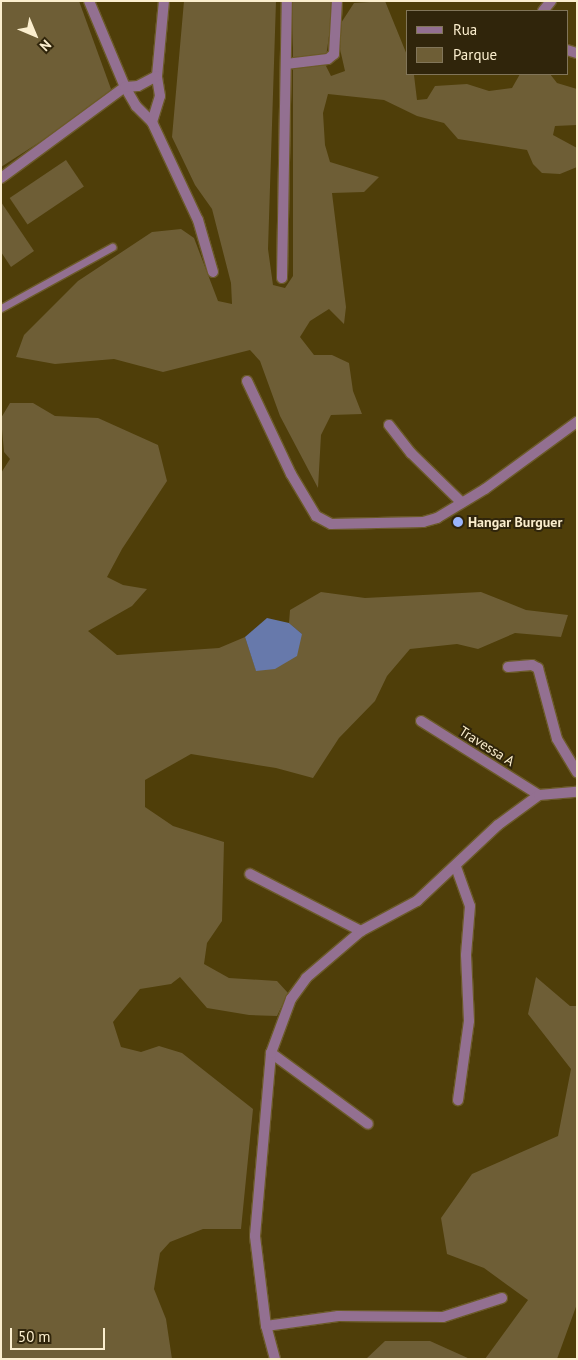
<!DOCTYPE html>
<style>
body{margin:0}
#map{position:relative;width:578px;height:1360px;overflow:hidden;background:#4f3e09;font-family:"PT Sans",sans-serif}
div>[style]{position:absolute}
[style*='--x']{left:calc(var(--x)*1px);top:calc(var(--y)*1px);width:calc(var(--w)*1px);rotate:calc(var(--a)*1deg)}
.green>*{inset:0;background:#6e5e36;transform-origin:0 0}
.water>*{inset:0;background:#6779ab}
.roads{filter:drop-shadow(1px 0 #6b5a29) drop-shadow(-1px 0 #6b5a29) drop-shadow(0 1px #6b5a29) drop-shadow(0 -1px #6b5a29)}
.service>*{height:7px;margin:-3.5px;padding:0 3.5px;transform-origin:3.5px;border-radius:3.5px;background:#937091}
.minor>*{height:10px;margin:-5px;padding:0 5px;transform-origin:5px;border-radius:5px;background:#937091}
.dots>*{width:14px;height:14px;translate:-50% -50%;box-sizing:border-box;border:2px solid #30250b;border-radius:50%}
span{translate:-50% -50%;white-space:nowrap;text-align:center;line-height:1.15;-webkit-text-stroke:4px #30250b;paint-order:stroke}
.poi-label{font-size:14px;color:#fbeece;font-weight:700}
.left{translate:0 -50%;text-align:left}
.street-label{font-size:14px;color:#fbeece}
.frame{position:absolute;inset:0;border:2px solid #fbeece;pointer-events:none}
.legend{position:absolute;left:406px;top:10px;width:162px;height:65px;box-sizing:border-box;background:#30250b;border:1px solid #817559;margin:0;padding:6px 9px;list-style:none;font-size:15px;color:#fbeece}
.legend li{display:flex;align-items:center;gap:10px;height:25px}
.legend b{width:25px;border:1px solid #817559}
.north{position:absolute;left:10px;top:10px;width:50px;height:50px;-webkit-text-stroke:4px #30250b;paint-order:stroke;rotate:135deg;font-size:14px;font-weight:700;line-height:20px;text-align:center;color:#fbeece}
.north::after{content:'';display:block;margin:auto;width:18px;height:22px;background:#fbeece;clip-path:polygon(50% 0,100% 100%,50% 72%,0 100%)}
.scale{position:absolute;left:10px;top:1328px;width:95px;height:22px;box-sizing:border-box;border:2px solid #fbeece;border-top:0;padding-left:6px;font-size:15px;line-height:18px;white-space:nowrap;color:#fbeece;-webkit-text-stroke:4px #30250b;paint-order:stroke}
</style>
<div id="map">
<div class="green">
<i style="clip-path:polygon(1px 1px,79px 1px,111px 89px,105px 100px,1px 167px)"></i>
<i style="clip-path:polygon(184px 1px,276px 1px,268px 249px,273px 285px,285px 288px,293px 276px,293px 1px,334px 1px,325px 64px,331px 76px,345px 71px,340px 49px,341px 23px,354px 3px,385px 1px,407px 55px,407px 74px,414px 75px,417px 100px,427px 99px,435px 86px,467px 84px,489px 91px,512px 88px,520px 74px,550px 74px,557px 83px,577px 89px,577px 125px,555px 126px,553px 135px,577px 148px,577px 167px,560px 174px,542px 173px,533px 164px,527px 150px,458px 139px,444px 123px,417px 116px,384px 100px,328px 94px,323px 113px,325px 145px,330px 162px,379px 177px,364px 192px,332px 193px,346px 307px,344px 324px,329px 309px,310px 321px,300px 337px,314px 355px,332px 355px,349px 363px,353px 391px,362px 414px,331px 415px,321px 435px,318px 488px,280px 416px,260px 361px,250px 350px,163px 372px,114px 359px,55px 364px,16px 357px,24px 335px,78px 281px,152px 232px,181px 229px,194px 238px,218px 301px,232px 304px,231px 283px,212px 209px,195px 185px,172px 137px)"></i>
<i style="left:66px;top:160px;width:32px;height:68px;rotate:56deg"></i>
<i style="clip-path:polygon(1px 202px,34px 251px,11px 267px,1px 252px)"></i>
<i style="clip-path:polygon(10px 403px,33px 403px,55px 416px,98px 418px,158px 445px,167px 481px,122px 549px,107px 577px,123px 585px,147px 589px,132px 606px,88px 631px,117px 655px,219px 648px,245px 637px,256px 670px,302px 634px,289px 623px,290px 610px,321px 592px,365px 598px,481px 592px,526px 610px,568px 615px,561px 637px,515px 633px,478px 649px,457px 644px,410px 649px,387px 676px,375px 701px,339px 738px,313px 778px,276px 768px,191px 754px,145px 780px,145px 807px,173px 826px,224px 842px,222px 921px,207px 943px,204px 964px,229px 978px,277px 981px,288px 993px,277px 1016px,249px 1015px,207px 1008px,180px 977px,171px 984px,140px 989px,113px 1022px,121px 1047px,141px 1052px,159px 1046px,182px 1053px,253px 1109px,241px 1229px,203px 1229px,170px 1242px,160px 1253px,154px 1289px,166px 1319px,172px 1359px,1px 1359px,1px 473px,10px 459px,4px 452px,1px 418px)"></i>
<i style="clip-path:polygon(536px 977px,570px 1006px,577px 1006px,577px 1304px,557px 1359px,485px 1359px,528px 1300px,484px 1268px,447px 1254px,441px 1218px,472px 1174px,558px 1136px,571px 1069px,528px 1014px)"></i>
<i style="clip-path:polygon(385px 1341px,430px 1341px,470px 1359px,366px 1359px)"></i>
</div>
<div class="water">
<i style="clip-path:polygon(267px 618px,289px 623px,302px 634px,297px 656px,275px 669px,256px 671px,245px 637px)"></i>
</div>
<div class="roads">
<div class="service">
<i style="--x:1;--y:308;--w:127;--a:-28.8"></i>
</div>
<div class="minor">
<i style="--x:89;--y:1;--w:93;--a:67.3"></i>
<i style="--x:125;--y:87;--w:22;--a:60"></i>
<i style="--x:136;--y:106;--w:23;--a:45"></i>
<i style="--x:152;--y:122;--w:108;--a:64.9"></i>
<i style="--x:198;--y:220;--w:54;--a:73.9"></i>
<i style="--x:543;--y:11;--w:13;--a:-51"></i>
<i style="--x:567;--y:50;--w:10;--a:17"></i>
<i style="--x:286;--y:64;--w:42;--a:-6.8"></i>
<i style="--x:328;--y:59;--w:8;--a:-40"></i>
<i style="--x:334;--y:54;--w:53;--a:-86.8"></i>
<i style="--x:152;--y:122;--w:27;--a:-73"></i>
<i style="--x:160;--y:96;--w:20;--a:-99"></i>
<i style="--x:157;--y:76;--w:75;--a:-84.7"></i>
<i style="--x:1;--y:178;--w:154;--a:-36.3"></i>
<i style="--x:125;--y:87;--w:13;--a:-4"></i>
<i style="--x:138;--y:86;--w:21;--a:-28"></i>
<i style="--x:282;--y:278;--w:277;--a:-89"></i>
<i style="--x:247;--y:381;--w:103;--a:64.7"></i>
<i style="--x:291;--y:474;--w:49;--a:59.2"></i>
<i style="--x:316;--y:516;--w:17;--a:28"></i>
<i style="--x:331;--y:524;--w:92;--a:-1.2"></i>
<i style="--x:423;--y:522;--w:15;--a:-16"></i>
<i style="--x:437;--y:518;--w:56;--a:-31.1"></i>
<i style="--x:485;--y:489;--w:114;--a:-36.1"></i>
<i style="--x:389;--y:425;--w:36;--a:52"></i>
<i style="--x:411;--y:453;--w:71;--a:44.4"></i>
<i style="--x:508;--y:667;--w:24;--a:-5"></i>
<i style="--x:532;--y:665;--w:7;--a:27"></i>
<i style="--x:538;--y:668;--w:73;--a:75"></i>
<i style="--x:557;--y:739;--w:39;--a:59"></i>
<i style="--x:421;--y:721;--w:139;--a:32.1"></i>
<i style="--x:456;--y:867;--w:41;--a:70.3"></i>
<i style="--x:470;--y:906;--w:49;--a:94.7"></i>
<i style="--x:466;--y:955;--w:66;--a:87.4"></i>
<i style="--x:469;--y:1021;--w:80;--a:97.9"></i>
<i style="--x:250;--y:874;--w:125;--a:27.2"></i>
<i style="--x:271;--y:1053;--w:120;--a:36.2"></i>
<i style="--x:266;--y:1326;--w:73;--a:-7.9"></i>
<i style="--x:338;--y:1316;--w:105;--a:0.5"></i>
<i style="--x:443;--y:1317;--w:62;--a:-17.9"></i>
<i style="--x:275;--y:1359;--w:34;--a:-105"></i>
<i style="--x:266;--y:1326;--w:91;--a:-97"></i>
<i style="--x:255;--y:1236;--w:184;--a:-85"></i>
<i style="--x:271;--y:1053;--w:58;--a:-69.7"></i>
<i style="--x:291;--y:999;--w:26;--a:-54"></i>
<i style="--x:306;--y:978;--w:72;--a:-40.5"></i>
<i style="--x:361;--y:931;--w:64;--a:-28.2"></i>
<i style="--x:417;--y:901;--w:111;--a:-43.2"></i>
<i style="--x:498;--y:825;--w:51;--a:-36.2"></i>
<i style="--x:539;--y:795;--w:38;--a:-5"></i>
</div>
</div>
<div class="dots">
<i style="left:458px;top:522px;background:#9ab5fd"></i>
</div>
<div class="poi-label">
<span class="left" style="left:468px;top:522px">Hangar Burguer</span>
</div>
<div class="street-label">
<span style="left:487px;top:746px;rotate:32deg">Travessa A</span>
</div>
<div class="frame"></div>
<ul class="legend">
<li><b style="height:6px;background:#937091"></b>Rua</li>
<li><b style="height:14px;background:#6e5e36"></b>Parque</li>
</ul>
<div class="north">N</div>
<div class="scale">50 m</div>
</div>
